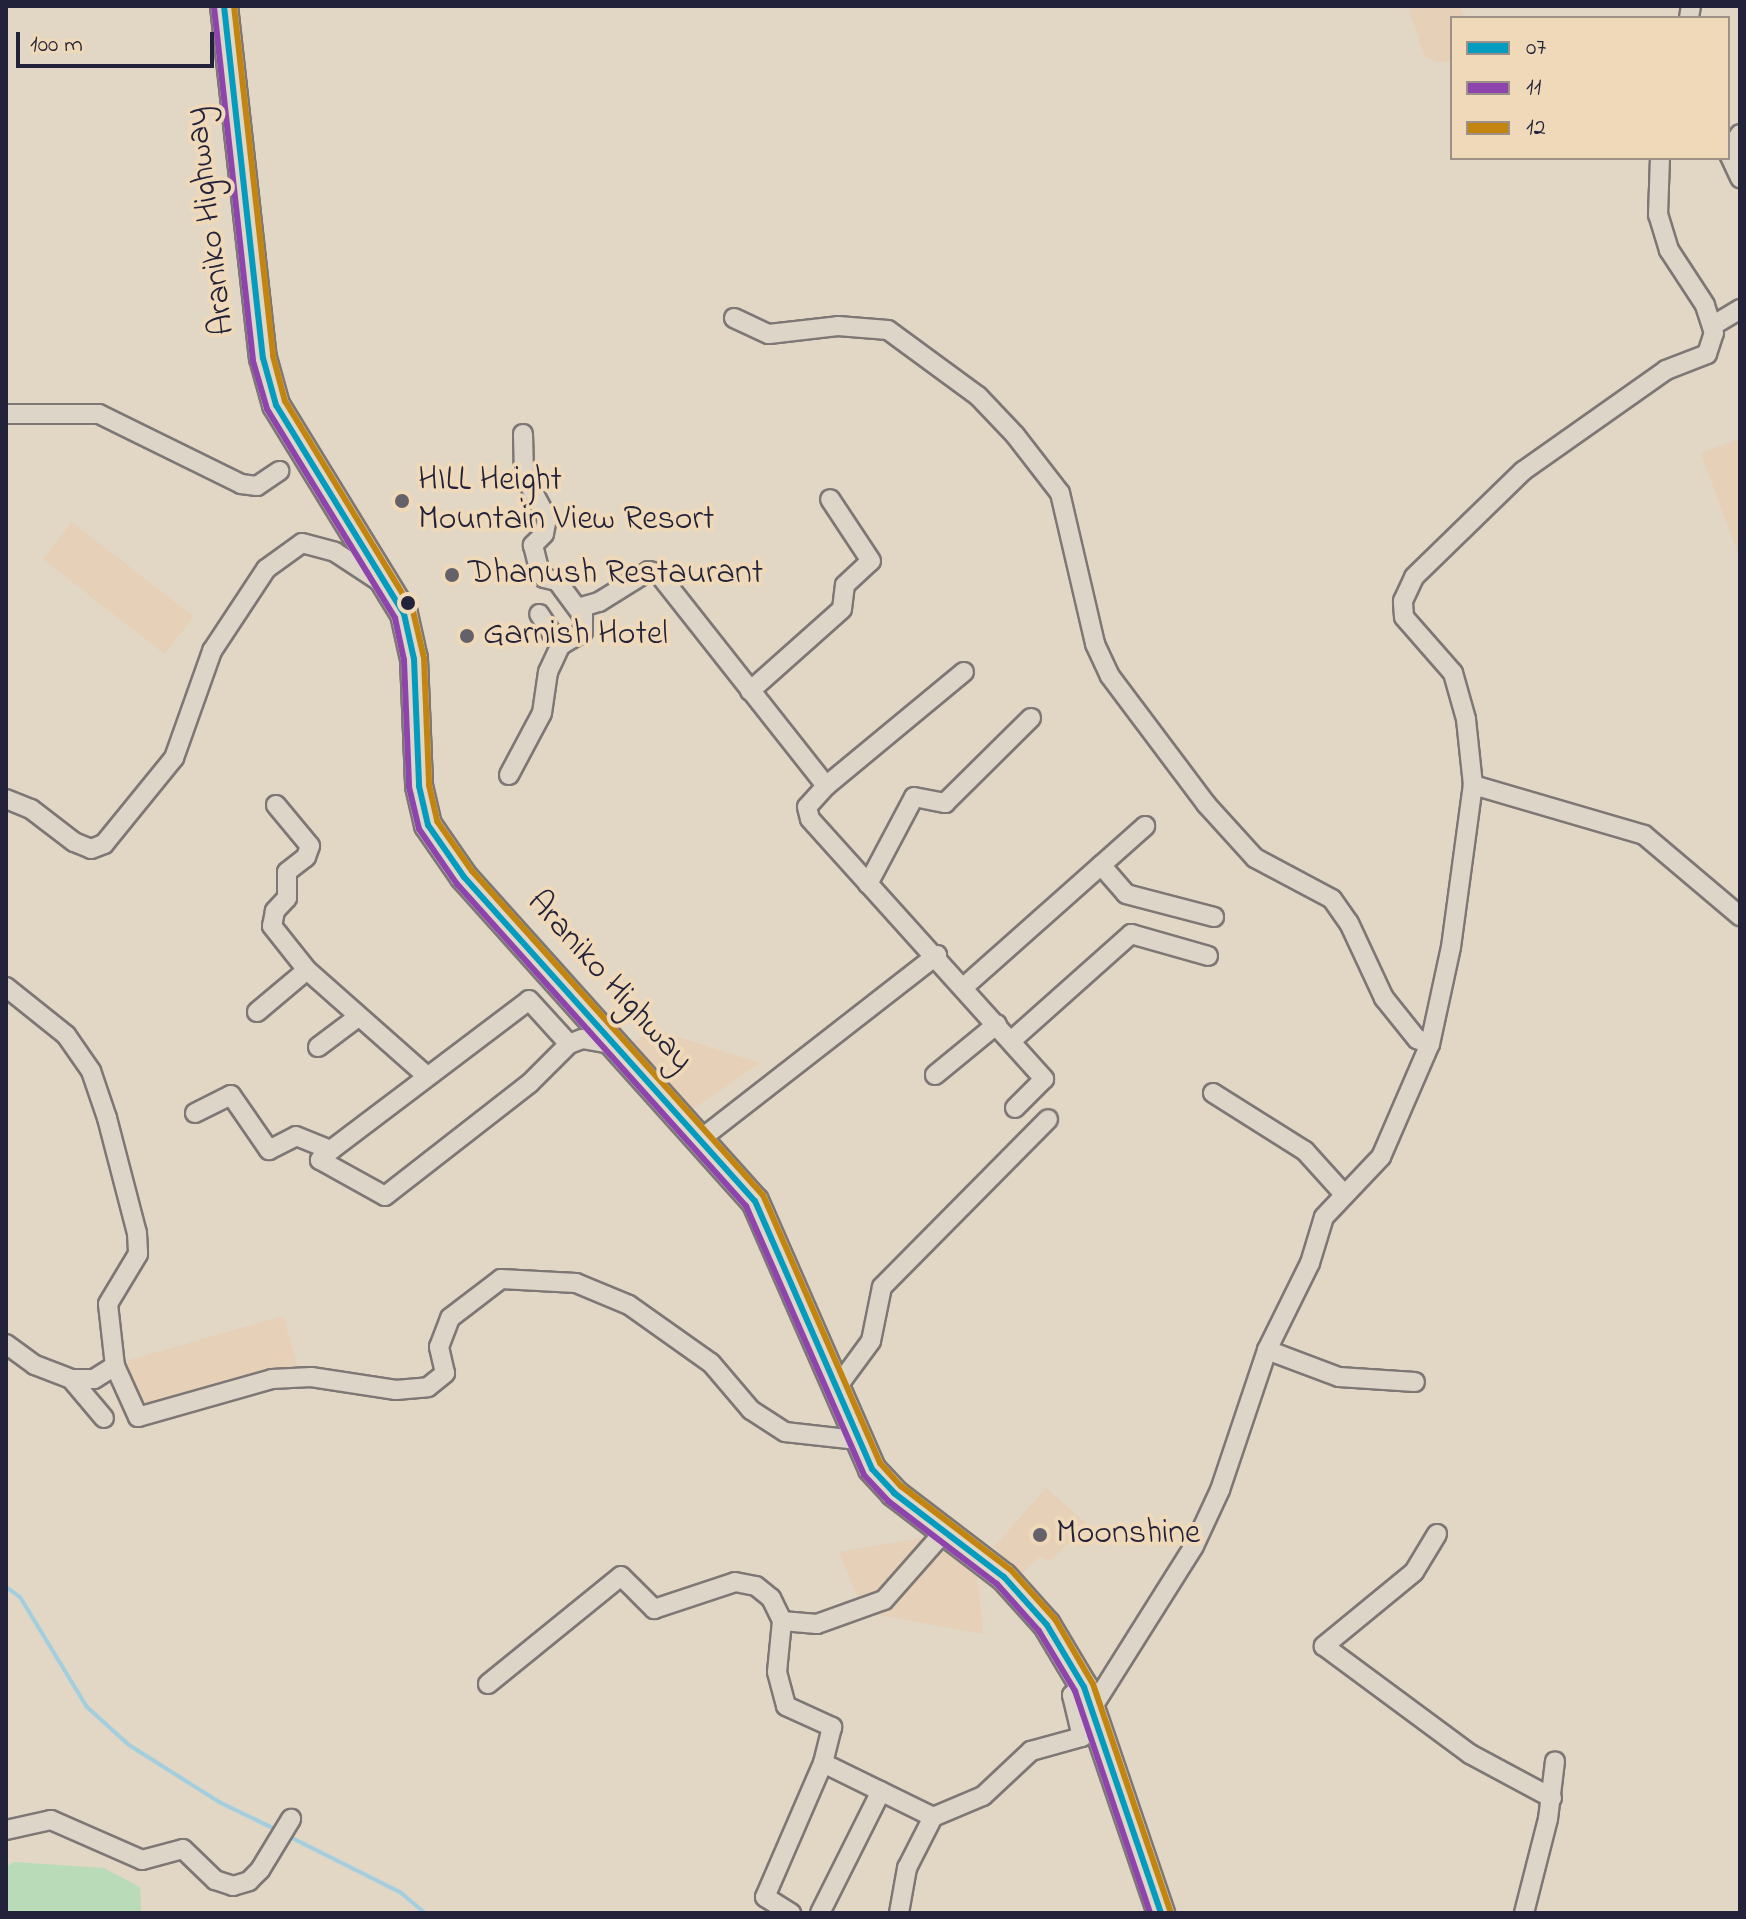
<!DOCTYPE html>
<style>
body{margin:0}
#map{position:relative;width:1746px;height:1919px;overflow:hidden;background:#e2d6c5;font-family:"Indie Flower",sans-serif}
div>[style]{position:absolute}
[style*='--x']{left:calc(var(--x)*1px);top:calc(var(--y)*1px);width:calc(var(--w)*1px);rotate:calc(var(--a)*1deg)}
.built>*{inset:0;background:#e6d0b7;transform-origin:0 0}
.green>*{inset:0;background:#b9dbb8}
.stream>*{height:4px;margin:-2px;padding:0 2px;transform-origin:2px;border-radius:2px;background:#a2cede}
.roads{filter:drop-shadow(2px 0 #7d7775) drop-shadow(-2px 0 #7d7775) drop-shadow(0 2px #7d7775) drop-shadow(0 -2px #7d7775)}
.minor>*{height:18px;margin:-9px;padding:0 9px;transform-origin:9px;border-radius:9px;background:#ded5c9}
.highway>*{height:26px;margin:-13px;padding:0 13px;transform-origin:13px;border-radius:13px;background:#dfd6c8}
.bus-1>*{height:6px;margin:-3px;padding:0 3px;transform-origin:3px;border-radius:3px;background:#039cbf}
.bus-2>*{height:6px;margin:-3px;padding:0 3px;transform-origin:3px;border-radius:3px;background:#8e44ad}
.bus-3>*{height:6px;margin:-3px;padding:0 3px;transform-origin:3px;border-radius:3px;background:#c2850f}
.dots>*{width:22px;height:22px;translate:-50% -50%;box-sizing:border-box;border:4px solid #efd9b8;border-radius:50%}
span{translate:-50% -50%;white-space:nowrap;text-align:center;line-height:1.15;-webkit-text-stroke:8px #efd9b8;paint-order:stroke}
.street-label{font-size:34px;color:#22223b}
.poi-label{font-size:34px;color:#22223b}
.left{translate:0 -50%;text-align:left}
.frame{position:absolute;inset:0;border:8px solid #22223b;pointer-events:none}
.legend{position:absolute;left:1450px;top:16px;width:280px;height:144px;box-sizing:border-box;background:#efd9b8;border:2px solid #9d9086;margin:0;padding:10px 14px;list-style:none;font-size:24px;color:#22223b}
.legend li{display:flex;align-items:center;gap:16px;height:40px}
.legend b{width:40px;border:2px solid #9d9086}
.scale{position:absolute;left:16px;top:32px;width:198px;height:36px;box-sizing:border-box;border:4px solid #22223b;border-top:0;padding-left:10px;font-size:24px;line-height:28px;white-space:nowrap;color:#22223b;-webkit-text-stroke:6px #efd9b8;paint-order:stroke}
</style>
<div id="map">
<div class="built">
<i style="clip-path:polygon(1408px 6px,1460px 6px,1464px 18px,1452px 18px,1452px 61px,1437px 62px,1424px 56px)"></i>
<i style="clip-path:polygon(1740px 439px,1740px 559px,1701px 453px)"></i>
<i style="left:72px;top:522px;width:154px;height:47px;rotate:38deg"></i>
<i style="clip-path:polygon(656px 1030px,760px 1063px,687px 1113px,629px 1044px)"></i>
<i style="left:283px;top:1316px;width:51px;height:164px;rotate:74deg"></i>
<i style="clip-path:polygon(1046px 1488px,1087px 1524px,1051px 1561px,1039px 1557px,1022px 1574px,994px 1547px)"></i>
<i style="clip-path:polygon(928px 1537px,977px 1577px,983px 1634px,864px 1612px,839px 1552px)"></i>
</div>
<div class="green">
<i style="clip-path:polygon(14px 1862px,104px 1868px,140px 1887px,141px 1913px,6px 1913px,6px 1867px)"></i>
</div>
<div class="stream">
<i style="--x:6;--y:1587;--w:17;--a:36"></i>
<i style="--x:20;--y:1597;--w:129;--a:58.7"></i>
<i style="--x:87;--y:1707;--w:57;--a:42.1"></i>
<i style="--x:129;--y:1745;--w:107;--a:32.3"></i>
<i style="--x:219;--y:1802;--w:64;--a:25.8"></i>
<i style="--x:288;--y:1836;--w:125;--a:26.6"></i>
<i style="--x:400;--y:1892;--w:33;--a:40"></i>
</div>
<div class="roads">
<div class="minor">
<i style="--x:1689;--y:18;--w:12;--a:-81"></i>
<i style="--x:1740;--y:134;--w:22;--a:124"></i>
<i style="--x:1728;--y:152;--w:29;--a:65"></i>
<i style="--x:734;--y:318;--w:38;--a:25"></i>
<i style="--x:769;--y:334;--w:69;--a:-6.6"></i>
<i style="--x:838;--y:326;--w:50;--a:4.6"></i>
<i style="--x:888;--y:330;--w:112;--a:36.3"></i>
<i style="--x:978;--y:396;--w:54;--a:46.5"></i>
<i style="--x:1015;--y:435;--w:73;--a:52.2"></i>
<i style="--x:1060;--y:493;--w:155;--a:76.9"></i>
<i style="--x:1095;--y:644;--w:35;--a:65"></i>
<i style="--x:1110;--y:676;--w:160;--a:53.1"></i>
<i style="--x:1206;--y:804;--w:73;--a:47.8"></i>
<i style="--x:1255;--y:858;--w:87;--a:28"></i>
<i style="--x:1332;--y:899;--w:29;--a:55"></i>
<i style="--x:1349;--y:923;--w:83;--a:65"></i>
<i style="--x:1384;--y:998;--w:53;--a:51.2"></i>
<i style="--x:1417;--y:1039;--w:14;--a:21"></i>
<i style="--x:1712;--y:326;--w:33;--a:-31"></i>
<i style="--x:6;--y:414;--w:93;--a:0"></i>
<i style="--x:99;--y:414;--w:158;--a:26.2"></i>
<i style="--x:241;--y:484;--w:16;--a:7"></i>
<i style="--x:257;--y:486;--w:27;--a:-34"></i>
<i style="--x:523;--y:434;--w:41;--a:88.6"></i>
<i style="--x:524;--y:475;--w:49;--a:61.9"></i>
<i style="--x:547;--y:518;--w:16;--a:101"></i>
<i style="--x:544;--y:534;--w:16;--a:135"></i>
<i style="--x:533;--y:545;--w:25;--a:76"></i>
<i style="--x:539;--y:569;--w:10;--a:61"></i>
<i style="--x:544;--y:578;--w:13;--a:13"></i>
<i style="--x:557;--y:581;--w:44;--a:53.4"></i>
<i style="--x:583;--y:616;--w:16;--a:90"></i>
<i style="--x:583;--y:632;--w:27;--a:149"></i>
<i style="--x:578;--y:608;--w:22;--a:-16"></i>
<i style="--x:599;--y:602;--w:59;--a:-31.8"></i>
<i style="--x:649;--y:571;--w:9;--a:13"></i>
<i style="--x:658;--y:573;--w:271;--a:51.7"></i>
<i style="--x:826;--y:786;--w:179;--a:-39.6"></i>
<i style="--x:750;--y:691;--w:123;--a:-41.7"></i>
<i style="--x:842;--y:609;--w:24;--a:-83"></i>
<i style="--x:845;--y:585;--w:35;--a:-43"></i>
<i style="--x:871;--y:561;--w:74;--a:-123.5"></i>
<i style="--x:509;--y:775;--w:70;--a:-62"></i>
<i style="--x:542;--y:713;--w:41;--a:-81.7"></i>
<i style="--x:548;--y:672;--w:29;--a:-65"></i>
<i style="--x:560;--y:646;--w:38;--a:-123"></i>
<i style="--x:1473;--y:785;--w:178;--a:16.3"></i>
<i style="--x:1644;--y:835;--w:126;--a:40.2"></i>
<i style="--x:826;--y:786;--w:28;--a:132"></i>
<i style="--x:807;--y:807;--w:12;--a:76"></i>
<i style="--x:810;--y:819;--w:350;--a:48"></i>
<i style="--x:1044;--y:1079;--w:41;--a:135"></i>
<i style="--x:6;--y:799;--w:27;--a:22"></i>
<i style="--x:31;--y:809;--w:54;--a:37.5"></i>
<i style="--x:74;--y:842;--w:18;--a:22"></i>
<i style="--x:91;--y:849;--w:14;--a:-21"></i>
<i style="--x:104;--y:844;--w:111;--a:-50.9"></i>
<i style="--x:174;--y:758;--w:114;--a:-70.4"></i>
<i style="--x:212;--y:651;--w:98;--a:-56.6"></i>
<i style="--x:266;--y:569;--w:44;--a:-35.8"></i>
<i style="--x:302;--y:543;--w:34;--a:15"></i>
<i style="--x:335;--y:552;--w:56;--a:33.4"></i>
<i style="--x:276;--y:805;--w:53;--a:50.3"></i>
<i style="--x:310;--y:846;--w:12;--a:110"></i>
<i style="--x:306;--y:857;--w:24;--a:142"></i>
<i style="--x:287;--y:872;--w:26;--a:90"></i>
<i style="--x:287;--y:898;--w:18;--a:133"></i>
<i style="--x:275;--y:911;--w:15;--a:101"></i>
<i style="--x:272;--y:926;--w:56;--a:51.5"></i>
<i style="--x:307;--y:970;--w:160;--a:41.5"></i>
<i style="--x:1101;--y:865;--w:38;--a:49"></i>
<i style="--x:1126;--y:894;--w:91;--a:14.6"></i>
<i style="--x:868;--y:884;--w:98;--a:-62.1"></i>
<i style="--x:914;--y:797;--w:32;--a:11"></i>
<i style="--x:945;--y:803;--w:121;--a:-44.7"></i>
<i style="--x:965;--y:986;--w:241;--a:-41.6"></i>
<i style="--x:6;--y:987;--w:77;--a:38.7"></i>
<i style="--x:66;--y:1035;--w:44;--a:55.2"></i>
<i style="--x:91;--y:1071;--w:50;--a:71.2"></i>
<i style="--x:107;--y:1118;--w:119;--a:75.4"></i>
<i style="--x:137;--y:1233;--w:21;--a:87"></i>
<i style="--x:138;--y:1254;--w:58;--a:121"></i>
<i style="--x:108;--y:1304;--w:62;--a:83.6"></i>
<i style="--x:257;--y:1012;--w:65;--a:-40"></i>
<i style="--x:1011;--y:1041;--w:161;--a:-41.7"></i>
<i style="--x:1131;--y:934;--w:80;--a:15.9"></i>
<i style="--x:318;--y:1047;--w:50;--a:-36.9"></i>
<i style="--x:935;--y:1075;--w:80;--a:-39.4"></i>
<i style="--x:1213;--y:1093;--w:109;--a:32.2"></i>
<i style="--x:1305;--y:1151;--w:57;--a:47.9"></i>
<i style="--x:195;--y:1113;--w:40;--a:-26.6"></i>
<i style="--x:231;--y:1095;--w:67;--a:55.4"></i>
<i style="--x:269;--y:1150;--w:30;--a:-27"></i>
<i style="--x:296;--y:1136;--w:38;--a:22"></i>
<i style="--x:331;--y:1150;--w:15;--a:138"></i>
<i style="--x:320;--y:1160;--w:74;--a:29"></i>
<i style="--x:385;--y:1196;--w:184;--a:-37.9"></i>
<i style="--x:530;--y:1083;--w:55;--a:-45"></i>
<i style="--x:702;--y:1138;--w:298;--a:-37.9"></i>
<i style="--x:331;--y:1150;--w:248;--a:-37.1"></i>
<i style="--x:529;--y:1000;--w:59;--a:47.7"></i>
<i style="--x:569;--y:1044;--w:14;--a:-21"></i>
<i style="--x:582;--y:1039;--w:36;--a:10"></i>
<i style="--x:6;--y:1344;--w:36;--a:36"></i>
<i style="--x:35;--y:1365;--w:39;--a:21"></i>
<i style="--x:71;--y:1379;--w:51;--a:49.8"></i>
<i style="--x:1267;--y:1350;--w:77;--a:20.6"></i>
<i style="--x:1339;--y:1377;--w:76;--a:3.8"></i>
<i style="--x:71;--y:1379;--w:23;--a:0"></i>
<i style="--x:94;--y:1379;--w:25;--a:-32"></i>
<i style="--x:115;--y:1366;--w:56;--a:65.7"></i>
<i style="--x:138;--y:1417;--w:139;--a:-15.8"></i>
<i style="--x:272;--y:1379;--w:39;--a:-3"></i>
<i style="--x:311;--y:1377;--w:86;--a:8.7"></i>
<i style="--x:396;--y:1390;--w:32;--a:-5"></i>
<i style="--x:428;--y:1387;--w:22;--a:-39"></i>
<i style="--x:445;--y:1373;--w:27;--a:-103"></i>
<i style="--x:439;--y:1347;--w:31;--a:-69"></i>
<i style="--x:450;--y:1318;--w:64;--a:-37.4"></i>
<i style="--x:501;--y:1279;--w:75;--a:3.1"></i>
<i style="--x:576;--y:1283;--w:57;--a:22.5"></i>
<i style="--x:629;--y:1305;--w:100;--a:35.3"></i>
<i style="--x:711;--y:1363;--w:62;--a:49.6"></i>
<i style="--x:751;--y:1410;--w:40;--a:32.9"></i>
<i style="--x:785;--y:1432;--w:71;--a:6.4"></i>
<i style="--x:835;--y:1390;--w:61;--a:-53.7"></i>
<i style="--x:871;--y:1341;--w:55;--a:-78.5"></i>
<i style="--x:882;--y:1287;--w:236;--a:-45.3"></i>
<i style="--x:1437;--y:1534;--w:44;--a:121.2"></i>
<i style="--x:1414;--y:1572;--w:117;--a:140.6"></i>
<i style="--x:1324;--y:1646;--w:182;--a:36.5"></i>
<i style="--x:1470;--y:1754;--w:93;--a:28.2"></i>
<i style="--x:782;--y:1621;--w:51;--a:95.6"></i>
<i style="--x:777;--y:1672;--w:35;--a:75"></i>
<i style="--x:786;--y:1706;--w:51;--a:24.5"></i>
<i style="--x:832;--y:1727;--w:37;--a:104"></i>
<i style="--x:823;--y:1763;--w:146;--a:113.4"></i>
<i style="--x:765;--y:1897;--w:31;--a:32"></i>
<i style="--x:488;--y:1684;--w:171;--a:-39.1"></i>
<i style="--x:621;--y:1576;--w:47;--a:45"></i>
<i style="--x:654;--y:1609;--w:85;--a:-18.4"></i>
<i style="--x:735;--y:1582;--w:21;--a:11"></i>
<i style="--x:756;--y:1586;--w:19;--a:39"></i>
<i style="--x:771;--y:1598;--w:25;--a:64"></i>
<i style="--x:782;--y:1621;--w:35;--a:5"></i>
<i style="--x:817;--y:1624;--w:71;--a:-19.7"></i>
<i style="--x:884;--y:1600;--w:89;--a:-48.6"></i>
<i style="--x:1092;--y:1708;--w:191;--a:-57.8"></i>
<i style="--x:1194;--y:1546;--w:62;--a:-65.1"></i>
<i style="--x:1220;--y:1490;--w:148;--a:-71.4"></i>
<i style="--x:1267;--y:1350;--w:97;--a:-63.7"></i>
<i style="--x:1310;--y:1263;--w:48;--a:-73.1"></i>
<i style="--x:1324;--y:1217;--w:83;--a:-46.5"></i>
<i style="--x:1381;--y:1157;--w:123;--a:-66.6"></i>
<i style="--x:1430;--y:1044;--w:99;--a:-77.8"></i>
<i style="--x:1451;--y:947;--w:163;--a:-82.3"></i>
<i style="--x:1473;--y:785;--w:66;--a:-96.1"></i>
<i style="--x:1466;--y:719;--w:48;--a:-105.8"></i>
<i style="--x:1453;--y:673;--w:74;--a:-131.2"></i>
<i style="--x:1404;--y:617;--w:16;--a:-94"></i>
<i style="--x:1403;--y:601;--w:26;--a:-65"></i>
<i style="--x:1414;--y:577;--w:152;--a:-44.2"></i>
<i style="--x:1523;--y:471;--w:175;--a:-35.2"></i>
<i style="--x:1666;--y:370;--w:44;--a:-21.3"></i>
<i style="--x:1707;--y:354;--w:22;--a:-72"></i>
<i style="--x:1714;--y:333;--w:29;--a:-108"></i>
<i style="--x:1705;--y:305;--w:66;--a:-123.2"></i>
<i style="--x:1669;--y:250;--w:37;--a:-107"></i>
<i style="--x:1658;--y:215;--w:57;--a:-88"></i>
<i style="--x:823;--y:1763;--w:123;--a:26.1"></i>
<i style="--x:933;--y:1817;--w:54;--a:-22.8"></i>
<i style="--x:983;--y:1796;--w:66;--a:-43.2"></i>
<i style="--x:1031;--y:1751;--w:53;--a:-15.4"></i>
<i style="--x:1082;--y:1737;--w:43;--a:-103.4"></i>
<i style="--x:1072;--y:1695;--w:14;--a:-34"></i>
<i style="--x:6;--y:1830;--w:46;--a:-12.5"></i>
<i style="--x:51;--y:1820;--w:99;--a:23.7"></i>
<i style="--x:142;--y:1860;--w:42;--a:-15"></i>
<i style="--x:183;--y:1849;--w:45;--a:44.1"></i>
<i style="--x:215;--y:1880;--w:19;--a:18"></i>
<i style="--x:233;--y:1886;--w:17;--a:-17"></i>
<i style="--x:249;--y:1881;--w:16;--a:-45"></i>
<i style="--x:260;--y:1870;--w:60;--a:-58.7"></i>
<i style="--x:820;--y:1913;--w:136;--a:-63.4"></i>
<i style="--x:899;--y:1913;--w:46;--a:-79.9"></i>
<i style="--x:907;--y:1868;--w:57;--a:-63"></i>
<i style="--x:1524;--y:1913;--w:97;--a:-75.7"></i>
<i style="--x:1548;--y:1819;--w:58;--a:-83.1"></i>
</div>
<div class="highway">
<i style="--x:224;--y:6;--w:354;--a:83.7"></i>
<i style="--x:263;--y:358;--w:49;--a:74.5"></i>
<i style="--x:276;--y:405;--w:245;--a:58.5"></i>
<i style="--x:404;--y:614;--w:46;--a:77.5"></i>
<i style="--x:414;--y:659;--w:127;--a:87.7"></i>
<i style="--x:419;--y:786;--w:40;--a:77"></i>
<i style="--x:428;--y:825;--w:63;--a:55.3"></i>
<i style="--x:464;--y:877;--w:435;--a:48.1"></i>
<i style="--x:755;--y:1201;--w:292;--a:66.4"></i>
<i style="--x:872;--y:1469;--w:33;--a:47"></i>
<i style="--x:894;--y:1493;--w:138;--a:37.4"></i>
<i style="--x:1004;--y:1577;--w:64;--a:48.1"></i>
<i style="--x:1047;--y:1625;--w:72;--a:59.2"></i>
<i style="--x:1084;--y:1687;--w:239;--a:71.2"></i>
</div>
</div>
<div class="bus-1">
<i style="--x:224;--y:6;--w:354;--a:83.7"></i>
<i style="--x:263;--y:358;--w:49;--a:74.5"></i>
<i style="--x:276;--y:405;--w:245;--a:58.5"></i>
<i style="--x:404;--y:614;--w:46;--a:77.5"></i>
<i style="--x:414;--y:659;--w:127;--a:87.7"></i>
<i style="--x:419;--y:786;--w:40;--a:77"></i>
<i style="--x:428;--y:825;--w:63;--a:55.3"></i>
<i style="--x:464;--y:877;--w:435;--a:48.1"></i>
<i style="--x:755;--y:1201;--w:292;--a:66.4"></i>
<i style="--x:872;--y:1469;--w:33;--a:47"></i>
<i style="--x:894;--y:1493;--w:138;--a:37.4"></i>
<i style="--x:1004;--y:1577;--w:64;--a:48.1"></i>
<i style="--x:1047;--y:1625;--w:72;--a:59.2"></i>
<i style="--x:1084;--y:1687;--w:239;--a:71.2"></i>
</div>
<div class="bus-2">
<i style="--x:214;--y:7;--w:356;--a:83.7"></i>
<i style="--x:253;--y:361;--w:50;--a:73.7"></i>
<i style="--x:267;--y:409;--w:245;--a:58.5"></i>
<i style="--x:395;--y:618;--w:43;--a:77.9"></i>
<i style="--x:404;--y:660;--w:127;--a:87.7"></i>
<i style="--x:409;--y:787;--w:43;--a:76.6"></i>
<i style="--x:419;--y:829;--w:67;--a:55.4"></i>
<i style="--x:457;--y:884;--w:433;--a:48.1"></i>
<i style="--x:746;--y:1206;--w:294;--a:66.3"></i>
<i style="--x:864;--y:1475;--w:35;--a:47"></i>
<i style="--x:888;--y:1501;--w:137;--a:37.3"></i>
<i style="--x:997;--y:1584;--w:63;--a:48.2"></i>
<i style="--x:1039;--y:1631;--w:70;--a:59"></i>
<i style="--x:1075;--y:1691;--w:234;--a:71.3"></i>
</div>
<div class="bus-3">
<i style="--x:234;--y:6;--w:352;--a:83.6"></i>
<i style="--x:273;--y:356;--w:47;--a:75.1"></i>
<i style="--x:285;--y:401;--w:246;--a:58.6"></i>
<i style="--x:413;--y:611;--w:48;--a:76.8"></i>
<i style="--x:424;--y:658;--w:127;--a:87.7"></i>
<i style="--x:429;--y:785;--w:37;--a:77"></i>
<i style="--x:437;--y:821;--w:61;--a:55"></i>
<i style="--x:472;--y:871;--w:435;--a:48.1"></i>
<i style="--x:763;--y:1195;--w:292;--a:66.4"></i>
<i style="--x:880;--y:1463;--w:31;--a:48"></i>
<i style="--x:901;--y:1486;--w:138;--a:37.4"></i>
<i style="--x:1011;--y:1570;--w:66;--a:48.1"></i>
<i style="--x:1055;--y:1619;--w:75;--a:59.7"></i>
<i style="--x:1093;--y:1684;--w:239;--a:71.2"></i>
</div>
<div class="dots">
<i style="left:402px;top:501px;background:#65616b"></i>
<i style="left:452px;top:575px;background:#65616b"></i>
<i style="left:408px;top:603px;background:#22223b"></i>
<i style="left:467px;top:636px;background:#65616b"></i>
<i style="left:1040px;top:1535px;background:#65616b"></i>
</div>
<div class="street-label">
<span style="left:211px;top:221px;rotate:-97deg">Araniko Highway</span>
<span style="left:609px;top:982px;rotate:48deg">Araniko Highway</span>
</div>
<div class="poi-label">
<span class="left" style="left:418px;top:501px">HILL Height<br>Mountain View Resort</span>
<span class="left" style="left:468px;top:575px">Dhanush Restaurant</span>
<span class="left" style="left:483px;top:636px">Garnish Hotel</span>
<span class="left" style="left:1056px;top:1535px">Moonshine</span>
</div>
<div class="frame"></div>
<ul class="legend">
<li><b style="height:10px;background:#039cbf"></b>07</li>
<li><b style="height:10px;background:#8e44ad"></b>11</li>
<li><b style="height:10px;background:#c2850f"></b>12</li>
</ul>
<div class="scale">100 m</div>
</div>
